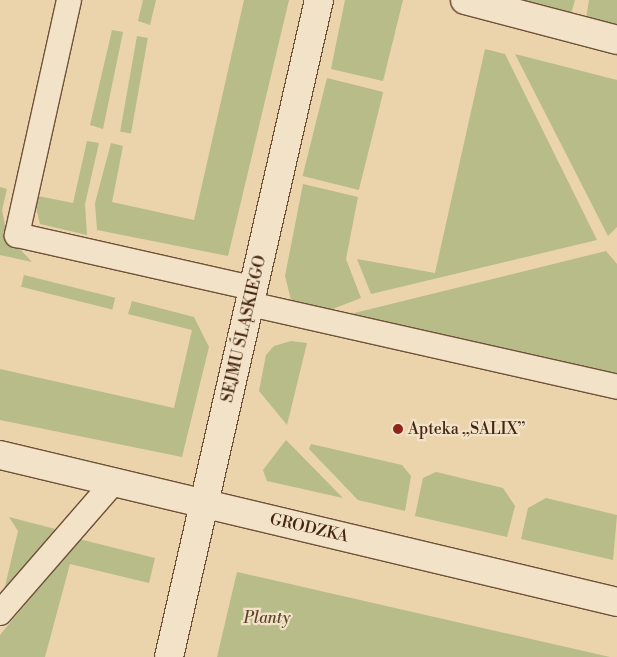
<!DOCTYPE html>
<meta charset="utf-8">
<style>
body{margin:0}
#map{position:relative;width:617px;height:657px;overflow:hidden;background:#ebd3ab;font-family:"Libre Bodoni",serif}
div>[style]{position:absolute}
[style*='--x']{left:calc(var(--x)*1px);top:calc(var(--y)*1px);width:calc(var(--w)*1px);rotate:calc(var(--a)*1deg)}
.green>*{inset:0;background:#b7bc89;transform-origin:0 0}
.roads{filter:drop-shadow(1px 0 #6f5138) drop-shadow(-1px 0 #6f5138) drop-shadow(0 1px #6f5138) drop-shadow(0 -1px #6f5138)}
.lane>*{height:24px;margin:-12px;padding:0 12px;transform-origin:12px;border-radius:12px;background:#f2e2c8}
.street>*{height:28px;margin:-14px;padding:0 14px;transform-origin:14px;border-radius:14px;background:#f2e2c8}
.dots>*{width:14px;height:14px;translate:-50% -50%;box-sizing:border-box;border:2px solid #f2e2c8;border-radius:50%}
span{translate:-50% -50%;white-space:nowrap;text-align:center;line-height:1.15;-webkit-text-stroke:4.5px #f2e2c8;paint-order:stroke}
.street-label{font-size:16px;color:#462612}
.poi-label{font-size:16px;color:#462612}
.left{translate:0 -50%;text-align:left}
.park-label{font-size:16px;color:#5d442a;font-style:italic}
</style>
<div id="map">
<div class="green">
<i style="clip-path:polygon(143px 0,156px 0,150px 25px,138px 21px)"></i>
<i style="clip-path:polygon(244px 0,289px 0,228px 256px,97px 230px,95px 203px,111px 143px,123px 146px,112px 202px,194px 220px)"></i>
<i style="clip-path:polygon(345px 0,403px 0,383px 81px,331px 69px)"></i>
<i style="clip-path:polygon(517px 0,575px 0,571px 14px)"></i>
<i style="clip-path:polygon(589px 0,617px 0,617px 27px,586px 19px)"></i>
<i style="clip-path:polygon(112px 30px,123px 32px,103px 129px,90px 125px)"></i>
<i style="left:137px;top:36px;width:11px;height:97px;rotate:10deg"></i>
<i style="clip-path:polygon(485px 49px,505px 54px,597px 240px,371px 294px,357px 259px,435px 273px)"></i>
<i style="clip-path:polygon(515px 54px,617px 80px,617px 227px,608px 236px)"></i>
<i style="left:327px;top:78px;width:58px;height:101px;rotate:14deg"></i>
<i style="clip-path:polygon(87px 141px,99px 143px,85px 204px,87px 235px,40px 224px,33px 195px,73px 203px)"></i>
<i style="clip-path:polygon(303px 184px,358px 197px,346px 259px,361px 298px,317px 315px,292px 304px,285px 276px)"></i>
<i style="clip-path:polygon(0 187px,7px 189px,2px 210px,7px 235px,32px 262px,0 255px)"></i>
<i style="clip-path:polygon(606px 251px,617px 264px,617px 383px,334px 318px)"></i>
<i style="left:24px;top:275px;width:94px;height:12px;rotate:14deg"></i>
<i style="clip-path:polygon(132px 301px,194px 317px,209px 347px,182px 457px,0 420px,0 369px,174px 408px,192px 330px,128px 314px)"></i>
<i style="clip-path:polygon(291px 341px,307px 343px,287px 425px,259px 391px,266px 355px,274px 346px)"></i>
<i style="clip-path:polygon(286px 440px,343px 498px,267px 481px,263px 470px)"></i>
<i style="clip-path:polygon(311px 444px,402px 465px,411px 476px,405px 511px,358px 500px,309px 449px)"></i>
<i style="clip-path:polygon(436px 472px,503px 488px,515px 506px,507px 537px,415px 516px,423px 478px)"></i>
<i style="clip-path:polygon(546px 498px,617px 515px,613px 560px,521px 539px,528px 508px)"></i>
<i style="clip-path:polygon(9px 517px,59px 530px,3px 595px,18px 531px)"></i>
<i style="clip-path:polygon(79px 539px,155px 558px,149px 583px,70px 564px,45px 657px,0 657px,0 635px)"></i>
<i style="clip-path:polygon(237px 572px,610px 657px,217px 657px)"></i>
</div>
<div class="roads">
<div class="lane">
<i style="--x:69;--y:0;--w:241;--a:102.5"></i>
<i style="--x:17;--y:235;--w:242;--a:12.7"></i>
<i style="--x:250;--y:304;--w:376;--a:12.7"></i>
<i style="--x:0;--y:613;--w:174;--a:-49"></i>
</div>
<div class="street">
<i style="--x:465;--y:0;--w:157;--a:14.7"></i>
<i style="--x:0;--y:455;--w:634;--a:13.4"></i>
<i style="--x:169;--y:657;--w:674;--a:-77.14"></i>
</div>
</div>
<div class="dots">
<i style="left:398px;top:429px;background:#8f2418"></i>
</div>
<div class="street-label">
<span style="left:244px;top:329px;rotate:-77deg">SEJMU ŚLĄSKIEGO</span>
<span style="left:309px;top:528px;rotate:13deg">GRODZKA</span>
</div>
<div class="poi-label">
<span class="left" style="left:408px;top:429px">Apteka „SALIX”</span>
</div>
<div class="park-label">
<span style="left:267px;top:618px">Planty</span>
</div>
</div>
